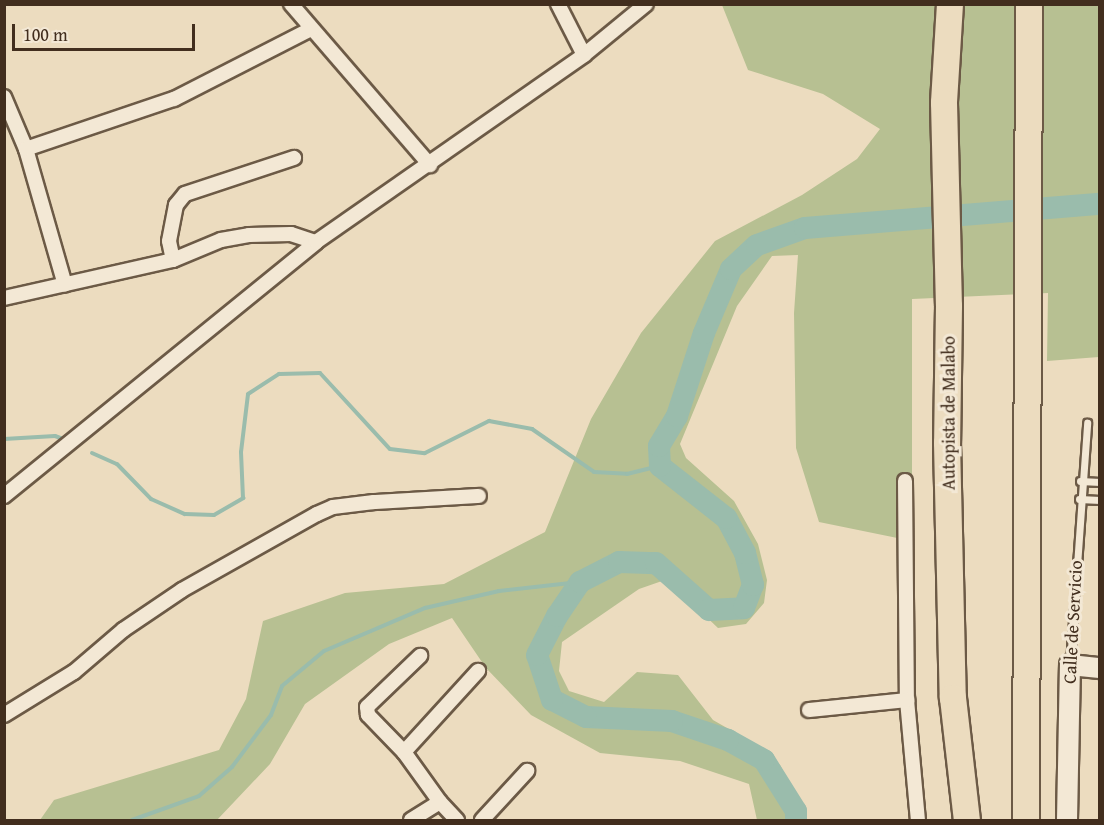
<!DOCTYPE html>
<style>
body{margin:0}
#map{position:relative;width:1104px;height:825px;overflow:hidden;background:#ecdcbf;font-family:"Gentium Book Plus",serif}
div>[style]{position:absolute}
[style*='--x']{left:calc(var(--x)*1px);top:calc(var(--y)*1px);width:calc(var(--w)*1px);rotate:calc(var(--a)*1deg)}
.green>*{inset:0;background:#b7c092}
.stream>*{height:4px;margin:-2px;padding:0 2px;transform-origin:2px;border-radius:2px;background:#9abcac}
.river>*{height:22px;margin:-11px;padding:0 11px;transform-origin:11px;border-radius:11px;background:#9abcac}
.roads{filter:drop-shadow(2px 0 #6c5a46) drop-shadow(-2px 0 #6c5a46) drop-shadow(0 2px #6c5a46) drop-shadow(0 -2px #6c5a46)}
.lane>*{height:7px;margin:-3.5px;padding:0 3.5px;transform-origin:3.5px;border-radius:3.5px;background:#f3e8d5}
.street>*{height:14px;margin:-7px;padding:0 7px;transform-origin:7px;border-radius:7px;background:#f3e8d5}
.secondary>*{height:20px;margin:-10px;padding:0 10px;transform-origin:10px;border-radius:10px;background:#f3e8d5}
.highway>*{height:26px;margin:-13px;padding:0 13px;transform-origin:13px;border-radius:13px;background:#ecdcbf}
span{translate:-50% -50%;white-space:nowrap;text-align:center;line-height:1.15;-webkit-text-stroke:6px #f3e8d5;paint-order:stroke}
.street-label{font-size:18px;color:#422e1e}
.frame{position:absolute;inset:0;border:6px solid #422e1e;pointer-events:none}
.scale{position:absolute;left:12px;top:24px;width:183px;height:27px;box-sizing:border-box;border:3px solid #422e1e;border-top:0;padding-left:8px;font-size:18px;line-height:21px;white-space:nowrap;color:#422e1e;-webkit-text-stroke:4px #f3e8d5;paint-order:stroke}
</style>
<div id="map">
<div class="green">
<i style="clip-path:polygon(722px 5px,1099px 5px,1099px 357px,1047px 361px,1048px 293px,912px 299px,912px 541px,819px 522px,796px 448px,794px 313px,798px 255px,772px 256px,737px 306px,680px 444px,686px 458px,734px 501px,758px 544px,767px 580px,764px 603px,746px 624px,718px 628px,679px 591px,662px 581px,639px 589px,562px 642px,559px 671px,569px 691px,604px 702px,637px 672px,678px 675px,713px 720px,755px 744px,780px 765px,800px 803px,801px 820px,757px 820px,749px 784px,680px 761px,600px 753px,531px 715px,486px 668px,452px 618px,389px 644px,305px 704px,270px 764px,217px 820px,40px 820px,54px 800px,219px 750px,246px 699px,263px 621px,345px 593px,444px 584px,545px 532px,591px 419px,641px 333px,715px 241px,802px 195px,857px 159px,880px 129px,823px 94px,748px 70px)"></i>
</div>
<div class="stream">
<i style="--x:4;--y:439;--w:51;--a:-3.4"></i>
<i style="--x:55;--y:436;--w:12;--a:20"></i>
<i style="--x:92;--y:453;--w:27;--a:24"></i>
<i style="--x:117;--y:464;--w:49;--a:45.8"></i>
<i style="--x:151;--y:499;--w:37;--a:24"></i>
<i style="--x:185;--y:514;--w:29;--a:2"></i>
<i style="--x:214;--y:515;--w:34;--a:-30"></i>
<i style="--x:243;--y:498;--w:46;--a:-92.5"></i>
<i style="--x:241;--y:452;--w:58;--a:-83.1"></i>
<i style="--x:248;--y:394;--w:37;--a:-33"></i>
<i style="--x:279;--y:374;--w:41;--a:-1.4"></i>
<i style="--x:320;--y:373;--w:103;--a:47.4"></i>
<i style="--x:390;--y:449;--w:35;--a:7"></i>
<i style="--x:425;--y:453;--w:72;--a:-26.6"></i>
<i style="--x:489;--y:421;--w:44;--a:10.5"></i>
<i style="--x:532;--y:429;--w:75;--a:34.7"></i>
<i style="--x:594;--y:472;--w:33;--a:3"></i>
<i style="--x:627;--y:474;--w:34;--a:-14"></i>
<i style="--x:132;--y:820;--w:71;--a:-19.7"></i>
<i style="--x:199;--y:796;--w:44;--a:-41.3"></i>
<i style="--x:232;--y:767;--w:65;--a:-53.1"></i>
<i style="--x:271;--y:715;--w:31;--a:-69"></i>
<i style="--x:282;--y:686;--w:55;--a:-39.8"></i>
<i style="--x:324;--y:651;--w:110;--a:-23.1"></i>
<i style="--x:425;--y:608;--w:76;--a:-12.9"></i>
<i style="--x:499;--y:591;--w:81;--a:-6.3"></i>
</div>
<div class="river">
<i style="--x:796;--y:820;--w:9;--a:-90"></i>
<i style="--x:796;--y:811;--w:60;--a:-122.1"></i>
<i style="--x:764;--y:760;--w:41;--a:-150.9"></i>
<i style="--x:728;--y:740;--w:59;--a:-161.3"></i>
<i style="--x:672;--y:721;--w:86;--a:-177.3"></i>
<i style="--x:586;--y:717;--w:38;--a:-153"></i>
<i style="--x:552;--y:700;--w:47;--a:-108.4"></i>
<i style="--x:537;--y:655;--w:44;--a:-62.9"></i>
<i style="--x:557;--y:616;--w:41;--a:-55.9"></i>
<i style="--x:580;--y:582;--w:44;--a:-27.1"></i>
<i style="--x:619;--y:562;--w:37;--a:2"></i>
<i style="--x:656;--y:563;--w:71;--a:41.6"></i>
<i style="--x:709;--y:610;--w:35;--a:-3"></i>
<i style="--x:744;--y:608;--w:25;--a:-69"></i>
<i style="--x:753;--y:585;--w:33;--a:-104"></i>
<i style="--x:745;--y:553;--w:40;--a:-118"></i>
<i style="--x:726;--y:518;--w:84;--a:-141.8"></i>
<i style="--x:660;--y:466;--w:20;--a:-93"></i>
<i style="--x:659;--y:446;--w:35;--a:-59"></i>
<i style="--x:677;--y:416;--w:87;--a:-72"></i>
<i style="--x:704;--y:333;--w:69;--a:-67.1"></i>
<i style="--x:731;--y:269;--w:35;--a:-43"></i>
<i style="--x:757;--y:245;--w:51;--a:-19.5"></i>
<i style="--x:805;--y:228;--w:296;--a:-4.7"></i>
</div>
<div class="roads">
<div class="lane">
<i style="--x:1080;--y:481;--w:20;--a:3"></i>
<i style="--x:1079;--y:499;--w:21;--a:3"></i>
<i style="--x:1070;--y:663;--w:241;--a:-85.9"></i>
</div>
<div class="street">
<i style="--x:291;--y:4;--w:213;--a:49.2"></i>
<i style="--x:558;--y:4;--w:57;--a:63"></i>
<i style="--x:4;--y:97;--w:56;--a:67.1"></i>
<i style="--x:26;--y:149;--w:141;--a:74"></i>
<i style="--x:26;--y:149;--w:156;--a:-18.7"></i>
<i style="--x:174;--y:99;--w:154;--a:-27.1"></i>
<i style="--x:173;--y:260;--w:19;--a:-102"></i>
<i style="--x:169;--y:241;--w:37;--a:-79"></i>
<i style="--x:176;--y:205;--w:14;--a:-51"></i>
<i style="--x:185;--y:194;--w:115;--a:-18.3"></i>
<i style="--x:4;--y:298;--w:173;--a:-12.7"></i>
<i style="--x:173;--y:260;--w:52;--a:-22.6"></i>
<i style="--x:221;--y:240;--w:28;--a:-10"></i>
<i style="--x:249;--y:235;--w:42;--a:-1.4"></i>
<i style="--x:291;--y:234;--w:26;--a:18"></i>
<i style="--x:905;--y:481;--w:219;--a:89.5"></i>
<i style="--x:907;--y:700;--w:121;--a:84.8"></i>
<i style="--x:4;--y:496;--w:402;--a:-39.1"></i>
<i style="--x:316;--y:242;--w:327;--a:-34.9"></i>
<i style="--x:584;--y:55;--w:80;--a:-39.4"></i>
<i style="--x:809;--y:710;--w:99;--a:-5.8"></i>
<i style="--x:4;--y:715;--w:82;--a:-31.6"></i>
<i style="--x:74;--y:672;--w:65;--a:-40.6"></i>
<i style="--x:123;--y:630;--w:71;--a:-34.1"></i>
<i style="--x:182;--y:590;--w:155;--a:-29.4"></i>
<i style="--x:317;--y:514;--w:17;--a:-24"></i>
<i style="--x:333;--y:507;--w:41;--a:-7"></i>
<i style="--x:374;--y:502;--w:105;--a:-3.3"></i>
<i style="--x:404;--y:752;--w:110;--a:-47.6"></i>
<i style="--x:440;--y:802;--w:25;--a:47"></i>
<i style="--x:411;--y:820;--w:34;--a:-32"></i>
<i style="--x:440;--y:802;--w:62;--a:-125.8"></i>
<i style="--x:404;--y:752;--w:52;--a:-134.2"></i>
<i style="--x:368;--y:715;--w:8;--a:-97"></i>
<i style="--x:367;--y:707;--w:74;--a:-43.9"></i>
<i style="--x:482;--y:820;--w:67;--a:-47.4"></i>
</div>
<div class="secondary">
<i style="--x:1067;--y:820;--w:155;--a:-88.9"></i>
<i style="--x:1070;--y:665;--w:30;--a:6"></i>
</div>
<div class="highway">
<i style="--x:950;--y:4;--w:99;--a:93.5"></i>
<i style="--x:944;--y:103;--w:203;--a:88.6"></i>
<i style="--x:949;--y:306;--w:137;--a:90.8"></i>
<i style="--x:947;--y:443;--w:255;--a:88.7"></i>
<i style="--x:953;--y:698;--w:123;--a:83.5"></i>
<i style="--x:1026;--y:820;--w:816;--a:-89.79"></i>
</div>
</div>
<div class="street-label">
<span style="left:949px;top:413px;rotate:-90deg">Autopista de Malabo</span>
<span style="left:1073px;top:622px;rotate:-87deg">Calle de Servicio</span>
</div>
<div class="frame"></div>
<div class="scale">100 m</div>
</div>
